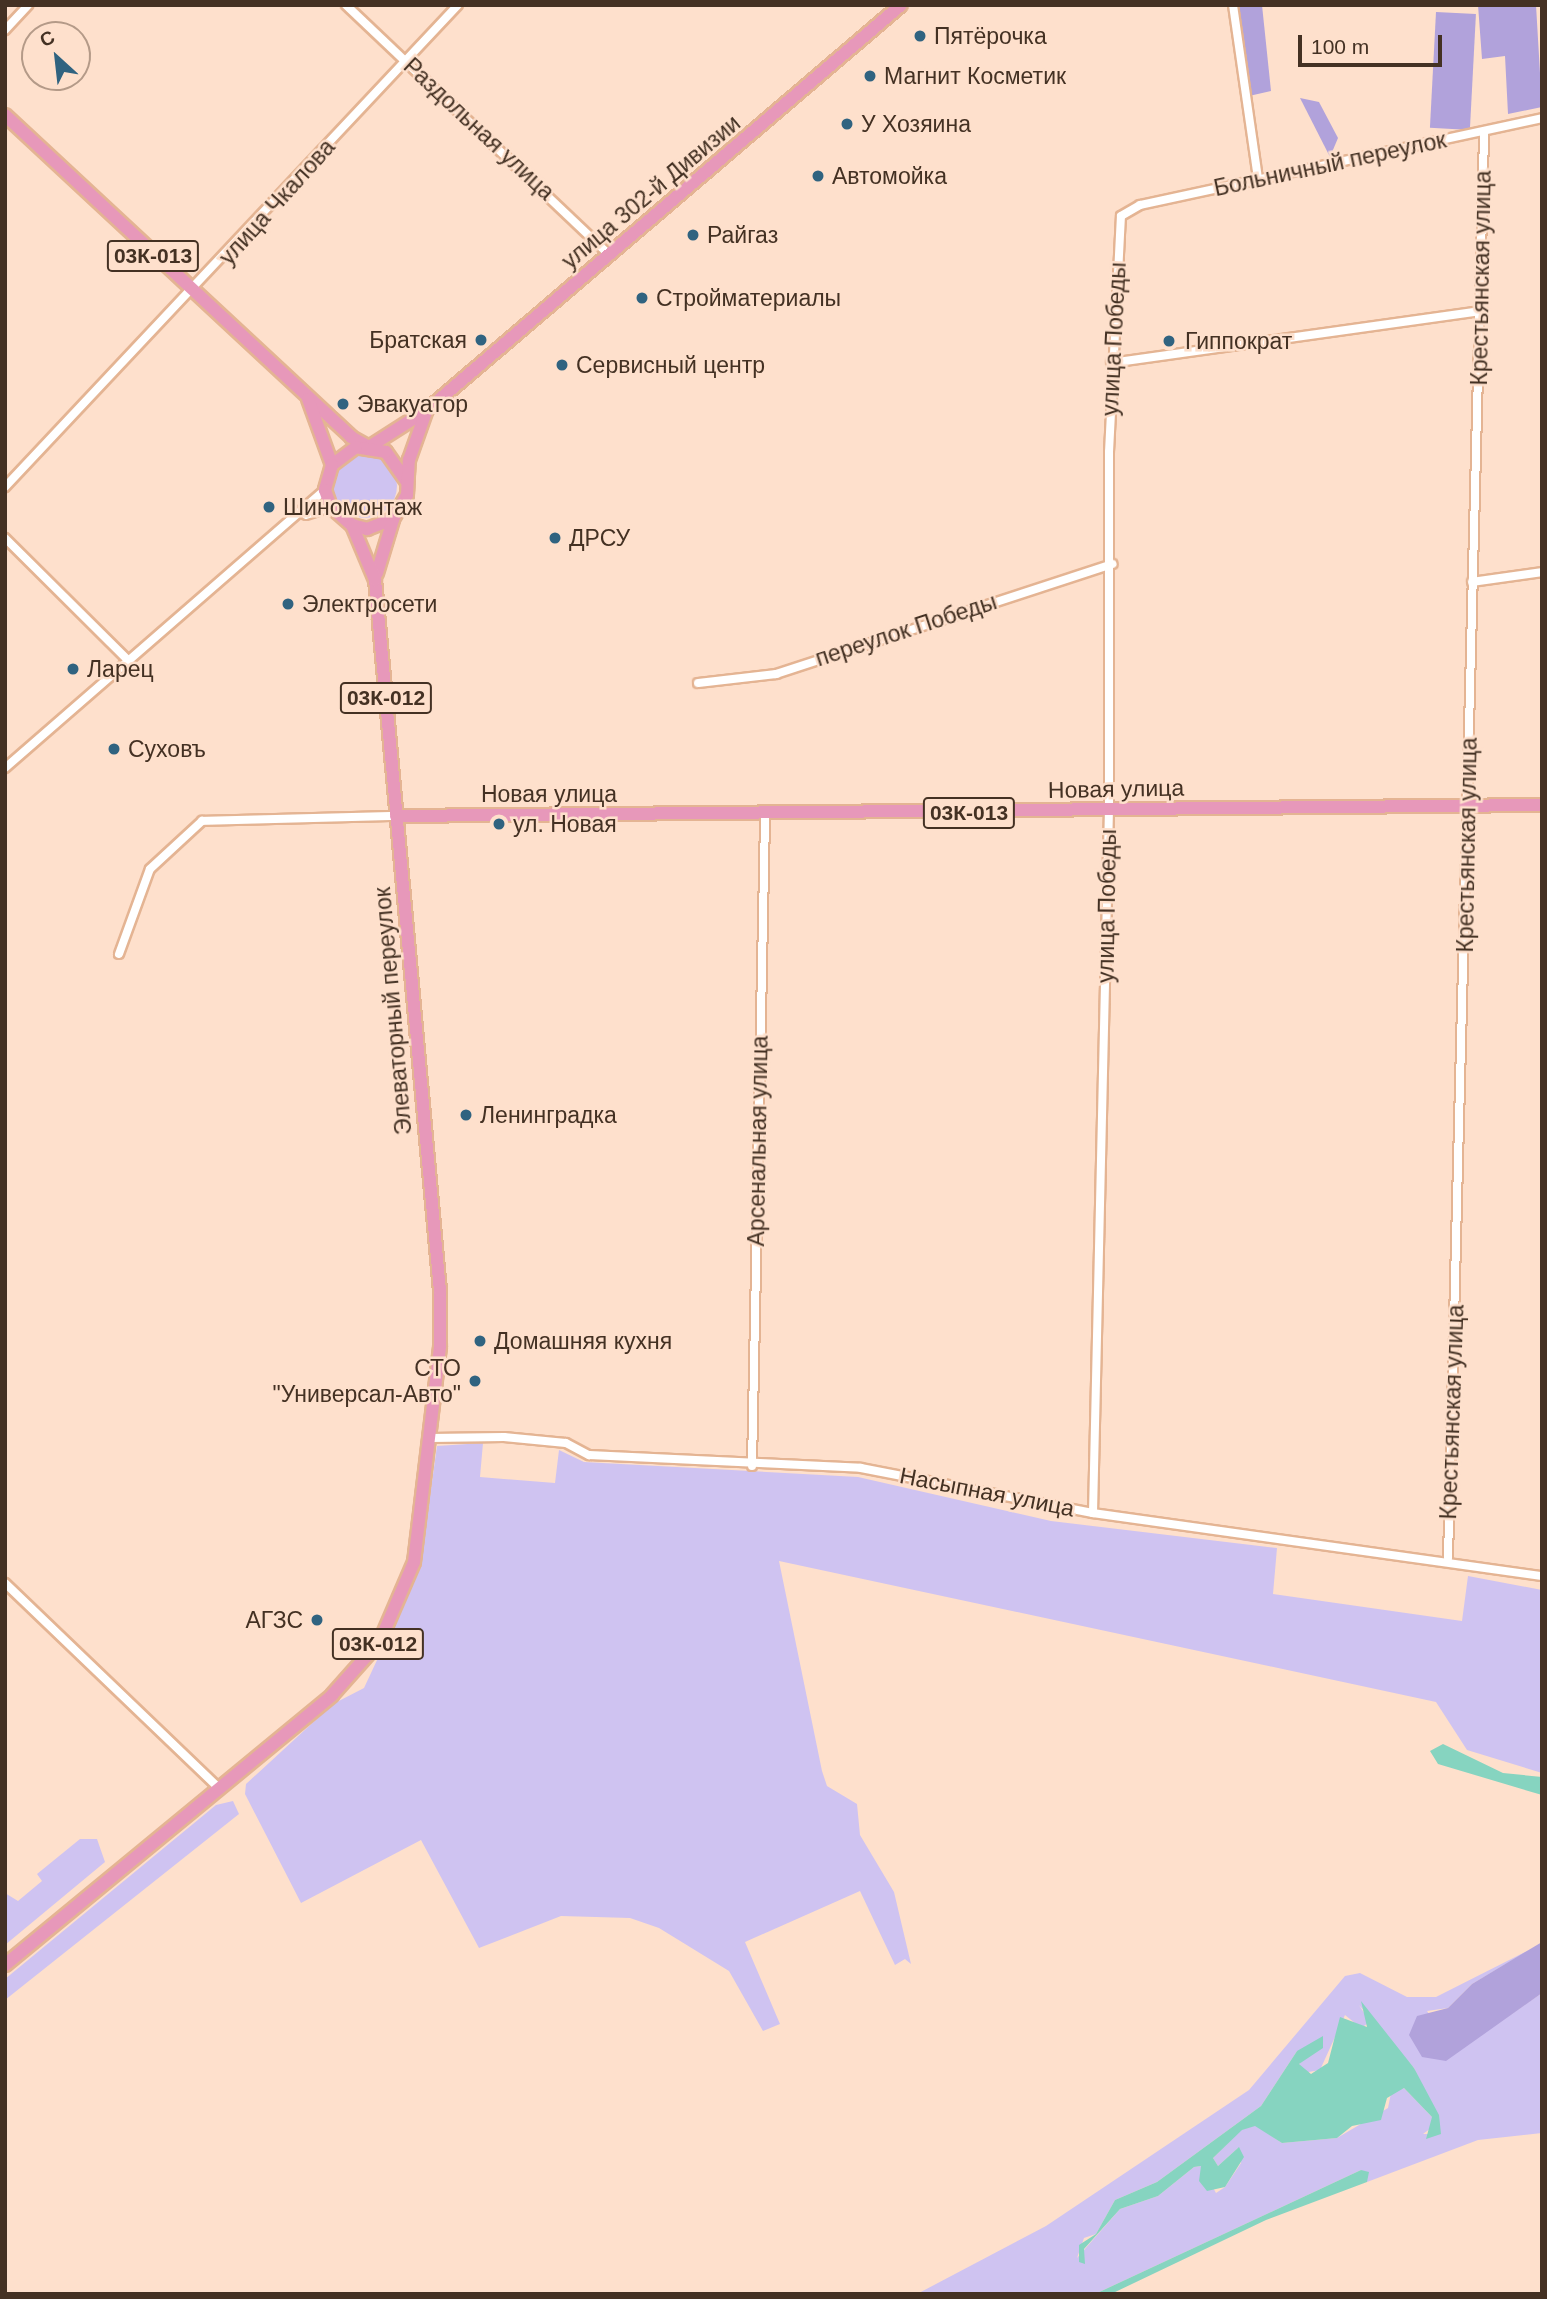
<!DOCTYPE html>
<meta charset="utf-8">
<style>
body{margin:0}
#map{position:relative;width:1547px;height:2299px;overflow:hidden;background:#fee0cc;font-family:Helvetica,sans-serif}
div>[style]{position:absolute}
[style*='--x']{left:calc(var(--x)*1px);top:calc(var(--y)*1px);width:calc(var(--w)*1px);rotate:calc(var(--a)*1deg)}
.green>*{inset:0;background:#cfc3f1}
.round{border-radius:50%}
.forest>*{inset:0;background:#b1a2db;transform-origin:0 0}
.water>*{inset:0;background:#86d4c0}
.roads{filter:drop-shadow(2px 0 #e4b493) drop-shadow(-2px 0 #e4b493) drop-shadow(0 2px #e4b493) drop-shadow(0 -2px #e4b493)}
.minor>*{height:8px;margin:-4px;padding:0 4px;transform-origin:4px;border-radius:4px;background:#fff}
.primary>*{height:12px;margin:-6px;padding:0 6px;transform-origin:6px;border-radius:6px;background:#e798ba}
.dots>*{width:19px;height:19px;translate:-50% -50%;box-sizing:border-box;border:4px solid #fee0cc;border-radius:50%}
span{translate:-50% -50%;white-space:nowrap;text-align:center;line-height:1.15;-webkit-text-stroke:5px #fee0cc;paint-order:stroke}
.shield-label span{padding:2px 5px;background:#fee0cc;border:2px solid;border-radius:5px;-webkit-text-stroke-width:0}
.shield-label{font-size:21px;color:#443123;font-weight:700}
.poi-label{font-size:23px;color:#443123}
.left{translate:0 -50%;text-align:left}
.right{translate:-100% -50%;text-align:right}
.street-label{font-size:23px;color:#443123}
.frame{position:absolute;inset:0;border:7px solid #443123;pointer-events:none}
.north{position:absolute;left:21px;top:21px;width:70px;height:70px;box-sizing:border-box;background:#fee0cc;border:2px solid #b49a88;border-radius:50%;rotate:333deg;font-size:19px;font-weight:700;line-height:28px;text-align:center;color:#443123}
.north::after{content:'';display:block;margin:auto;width:24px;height:32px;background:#306380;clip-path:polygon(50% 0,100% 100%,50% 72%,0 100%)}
.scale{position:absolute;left:1298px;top:35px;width:144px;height:32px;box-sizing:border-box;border:4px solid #443123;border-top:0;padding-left:9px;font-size:21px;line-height:24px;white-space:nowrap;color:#443123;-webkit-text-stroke:5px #fee0cc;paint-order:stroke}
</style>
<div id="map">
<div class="green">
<i class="round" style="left:333px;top:454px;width:64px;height:64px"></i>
<i style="clip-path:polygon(483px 1443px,480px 1477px,555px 1483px,559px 1450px,584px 1462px,858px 1477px,1051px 1521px,1277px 1548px,1273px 1594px,1462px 1621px,1468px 1576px,1542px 1590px,1542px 1773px,1467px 1750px,1436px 1702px,779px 1561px,822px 1771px,827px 1786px,857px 1804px,860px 1835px,894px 1892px,911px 1964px,905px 1959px,895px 1965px,860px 1891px,745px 1942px,780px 2024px,763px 2031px,729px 1971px,659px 1928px,630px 1918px,561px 1916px,479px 1948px,421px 1840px,301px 1903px,245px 1794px,246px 1784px,333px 1704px,364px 1688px,420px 1568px,437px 1446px)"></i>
<i style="clip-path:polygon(233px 1801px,239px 1814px,5px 2000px,5px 1979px,216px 1805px)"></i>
<i style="clip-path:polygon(80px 1839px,97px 1839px,105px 1862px,5px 1945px,5px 1893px,18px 1901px,42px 1881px,37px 1874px)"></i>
<i style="clip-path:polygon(evenodd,1531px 1949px,1472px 1984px,1448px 2008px,1427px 2011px,1456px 2052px,1542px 1993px,1542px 2133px,1478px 2140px,1367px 2182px,1361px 2170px,1095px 2294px,917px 2294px,1046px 2226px,1249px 2090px,1345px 1976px,1360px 1973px,1407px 1997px,1436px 1997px,1531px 1949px,1359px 2005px,1414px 2068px,1441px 2134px,1423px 2134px,1435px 2125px,1432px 2117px,1404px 2088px,1391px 2093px,1388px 2108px,1337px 2138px,1282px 2143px,1255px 2125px,1241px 2130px,1213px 2158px,1218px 2166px,1238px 2148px,1241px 2163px,1225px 2187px,1216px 2193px,1201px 2166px,1194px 2167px,1158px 2196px,1120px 2209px,1077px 2258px,1084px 2238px,1096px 2234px,1115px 2200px,1157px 2182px,1261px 2106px,1297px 2051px,1310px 2053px,1299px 2064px,1303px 2073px,1320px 2070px,1345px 2015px,1361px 2028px,1370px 2022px,1359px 2005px)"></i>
</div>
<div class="forest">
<i style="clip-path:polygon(1234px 5px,1262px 5px,1271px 91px,1249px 96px)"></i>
<i style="clip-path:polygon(1478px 5px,1536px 5px,1542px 107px,1508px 114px,1505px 56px,1482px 59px)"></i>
<i style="left:1436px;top:12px;width:40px;height:116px;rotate:3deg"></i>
<i style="clip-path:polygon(1300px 98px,1319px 102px,1338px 138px,1330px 157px)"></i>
<i style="clip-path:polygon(1542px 1942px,1542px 1993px,1446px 2061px,1422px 2057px,1409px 2035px,1417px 2016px,1448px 2008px,1472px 1984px)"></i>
</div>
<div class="water">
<i style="clip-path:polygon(1443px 1744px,1503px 1773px,1542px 1777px,1542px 1795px,1438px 1764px,1430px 1751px)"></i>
<i style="clip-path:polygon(1361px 2001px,1414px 2068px,1439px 2115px,1441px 2134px,1426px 2139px,1432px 2117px,1404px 2088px,1387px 2098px,1381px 2120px,1352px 2126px,1337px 2138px,1282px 2143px,1255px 2126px,1242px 2130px,1213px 2158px,1218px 2166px,1239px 2147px,1244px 2157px,1225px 2187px,1207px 2191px,1199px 2181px,1201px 2166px,1194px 2167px,1158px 2196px,1120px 2209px,1084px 2249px,1085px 2264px,1079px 2262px,1079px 2245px,1096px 2234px,1115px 2200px,1157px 2182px,1261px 2106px,1297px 2051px,1323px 2036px,1323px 2048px,1299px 2064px,1311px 2074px,1328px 2063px,1340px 2017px,1367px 2027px)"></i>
<i style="clip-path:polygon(1361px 2170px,1369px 2172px,1367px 2182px,1266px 2220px,1111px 2294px,1095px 2294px)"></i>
</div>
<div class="roads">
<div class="minor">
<i style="--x:346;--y:5;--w:363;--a:43.5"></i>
<i style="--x:1233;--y:5;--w:176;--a:81.8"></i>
<i style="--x:5;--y:30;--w:34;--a:-47"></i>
<i style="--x:1111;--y:363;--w:375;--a:-8"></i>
<i style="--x:5;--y:487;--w:661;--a:-46.78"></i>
<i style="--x:306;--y:515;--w:26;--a:-18"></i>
<i style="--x:5;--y:538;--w:175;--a:44.8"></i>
<i style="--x:1472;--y:582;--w:71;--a:-8.1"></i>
<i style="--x:698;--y:683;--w:79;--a:-6.6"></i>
<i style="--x:776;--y:674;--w:354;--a:-18.1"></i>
<i style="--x:5;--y:768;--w:424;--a:-41"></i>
<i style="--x:119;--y:954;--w:90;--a:-70"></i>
<i style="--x:150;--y:869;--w:71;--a:-42.7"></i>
<i style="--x:202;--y:821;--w:194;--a:-1.5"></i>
<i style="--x:431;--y:1438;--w:73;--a:-0.8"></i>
<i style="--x:504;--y:1437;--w:62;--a:5.5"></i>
<i style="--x:566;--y:1443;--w:26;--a:28"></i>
<i style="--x:589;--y:1455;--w:272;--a:2.7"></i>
<i style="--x:861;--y:1468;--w:236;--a:11"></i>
<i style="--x:1093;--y:1513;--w:453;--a:8"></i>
<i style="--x:752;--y:1466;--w:650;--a:-88.85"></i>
<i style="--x:1093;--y:1513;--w:703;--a:-88.7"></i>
<i style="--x:1109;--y:810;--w:358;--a:-90"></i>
<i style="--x:1109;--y:452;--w:236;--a:-87.1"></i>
<i style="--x:1121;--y:216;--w:22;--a:-30"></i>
<i style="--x:1140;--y:205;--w:411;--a:-12.2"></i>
<i style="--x:1448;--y:1558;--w:1426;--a:-88.55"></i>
<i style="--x:5;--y:1583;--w:298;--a:43.8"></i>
</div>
<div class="primary">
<i style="--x:5;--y:115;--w:473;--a:42.9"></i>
<i style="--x:351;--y:437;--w:21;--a:29"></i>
<i style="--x:369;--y:447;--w:69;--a:-32.5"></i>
<i style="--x:427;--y:410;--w:623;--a:-40.51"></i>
<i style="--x:308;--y:399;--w:70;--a:70"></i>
<i style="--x:407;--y:482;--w:37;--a:-125"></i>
<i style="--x:386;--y:452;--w:30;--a:-171"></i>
<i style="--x:356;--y:447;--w:30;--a:143"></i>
<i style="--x:332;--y:465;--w:26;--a:106"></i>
<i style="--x:325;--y:490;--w:18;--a:71"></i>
<i style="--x:331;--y:507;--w:28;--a:41"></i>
<i style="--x:352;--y:525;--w:16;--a:15"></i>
<i style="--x:367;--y:529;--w:28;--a:-21"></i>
<i style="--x:393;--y:519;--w:28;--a:-60"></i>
<i style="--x:407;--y:495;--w:35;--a:-87"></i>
<i style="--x:409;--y:460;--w:51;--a:-70.5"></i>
<i style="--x:377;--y:573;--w:55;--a:-73.2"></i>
<i style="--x:396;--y:816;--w:1146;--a:-0.55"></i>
<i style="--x:5;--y:1965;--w:424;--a:-39.5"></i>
<i style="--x:332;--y:1695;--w:72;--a:-48.4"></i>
<i style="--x:380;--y:1641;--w:86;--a:-66.7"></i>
<i style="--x:414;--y:1562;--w:218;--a:-83.1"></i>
<i style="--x:440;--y:1346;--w:55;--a:-90"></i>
<i style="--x:440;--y:1291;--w:714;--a:-95.22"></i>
<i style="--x:375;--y:580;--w:60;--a:-112.7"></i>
</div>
</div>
<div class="dots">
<i style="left:920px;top:36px;background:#306380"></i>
<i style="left:870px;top:76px;background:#306380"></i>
<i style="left:847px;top:124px;background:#306380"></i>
<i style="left:818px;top:176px;background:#306380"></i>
<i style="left:693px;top:235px;background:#306380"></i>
<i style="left:642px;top:298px;background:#306380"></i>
<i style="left:481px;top:340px;background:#306380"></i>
<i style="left:1169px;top:341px;background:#306380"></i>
<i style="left:562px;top:365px;background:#306380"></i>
<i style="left:343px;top:404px;background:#306380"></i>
<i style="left:269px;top:507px;background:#306380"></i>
<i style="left:555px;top:538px;background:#306380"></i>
<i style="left:288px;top:604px;background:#306380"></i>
<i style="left:73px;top:669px;background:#306380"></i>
<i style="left:114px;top:749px;background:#306380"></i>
<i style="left:499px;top:824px;background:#306380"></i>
<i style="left:466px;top:1115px;background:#306380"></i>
<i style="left:480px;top:1341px;background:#306380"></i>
<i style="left:475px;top:1381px;background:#306380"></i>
<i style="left:317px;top:1620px;background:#306380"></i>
</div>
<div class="shield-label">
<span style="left:153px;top:256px">03К-013</span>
<span style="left:386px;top:698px">03К-012</span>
<span style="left:969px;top:813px">03К-013</span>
<span style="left:378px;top:1644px">03К-012</span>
</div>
<div class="poi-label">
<span class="left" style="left:934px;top:36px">Пятёрочка</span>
<span class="left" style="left:884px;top:76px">Магнит Косметик</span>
<span class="left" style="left:861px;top:124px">У Хозяина</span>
<span class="left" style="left:832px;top:176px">Автомойка</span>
<span class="left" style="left:707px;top:235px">Райгаз</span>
<span class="left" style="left:656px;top:298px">Стройматериалы</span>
<span class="right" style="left:467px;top:340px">Братская</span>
<span class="left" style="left:1185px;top:341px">Гиппократ</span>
<span class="left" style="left:576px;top:365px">Сервисный центр</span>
<span class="left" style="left:357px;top:404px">Эвакуатор</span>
<span class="left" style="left:283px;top:507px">Шиномонтаж</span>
<span class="left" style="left:569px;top:538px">ДРСУ</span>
<span class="left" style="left:302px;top:604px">Электросети</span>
<span class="left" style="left:87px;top:669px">Ларец</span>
<span class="left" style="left:128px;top:749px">Суховъ</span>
<span class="left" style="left:513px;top:824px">ул. Новая</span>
<span class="left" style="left:480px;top:1115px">Ленинградка</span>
<span class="left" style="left:494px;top:1341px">Домашняя кухня</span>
<span class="right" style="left:461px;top:1381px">СТО<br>"Универсал-Авто"</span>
<span class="right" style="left:303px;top:1620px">АГЗС</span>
</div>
<div class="street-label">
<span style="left:479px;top:129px;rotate:43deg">Раздольная улица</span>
<span style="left:1330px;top:164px;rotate:-12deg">Больничный переулок</span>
<span style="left:651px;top:192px;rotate:-40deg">улица 302-й Дивизии</span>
<span style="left:277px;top:202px;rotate:-48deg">улица Чкалова</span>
<span style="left:1481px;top:278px;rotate:-89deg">Крестьянская улица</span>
<span style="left:1114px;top:339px;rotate:-87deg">улица Победы</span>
<span style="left:906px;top:630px;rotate:-18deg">переулок Победы</span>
<span style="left:1116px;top:789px;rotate:-1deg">Новая улица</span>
<span style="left:549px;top:794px">Новая улица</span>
<span style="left:1467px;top:845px;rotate:-89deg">Крестьянская улица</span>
<span style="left:1107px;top:906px;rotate:-89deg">улица Победы</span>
<span style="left:393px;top:1011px;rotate:-95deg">Элеваторный переулок</span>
<span style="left:758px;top:1141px;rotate:-89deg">Арсенальная улица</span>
<span style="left:1452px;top:1412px;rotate:-88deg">Крестьянская улица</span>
<span style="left:987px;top:1492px;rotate:11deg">Насыпная улица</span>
</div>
<div class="frame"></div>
<div class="north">С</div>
<div class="scale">100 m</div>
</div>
